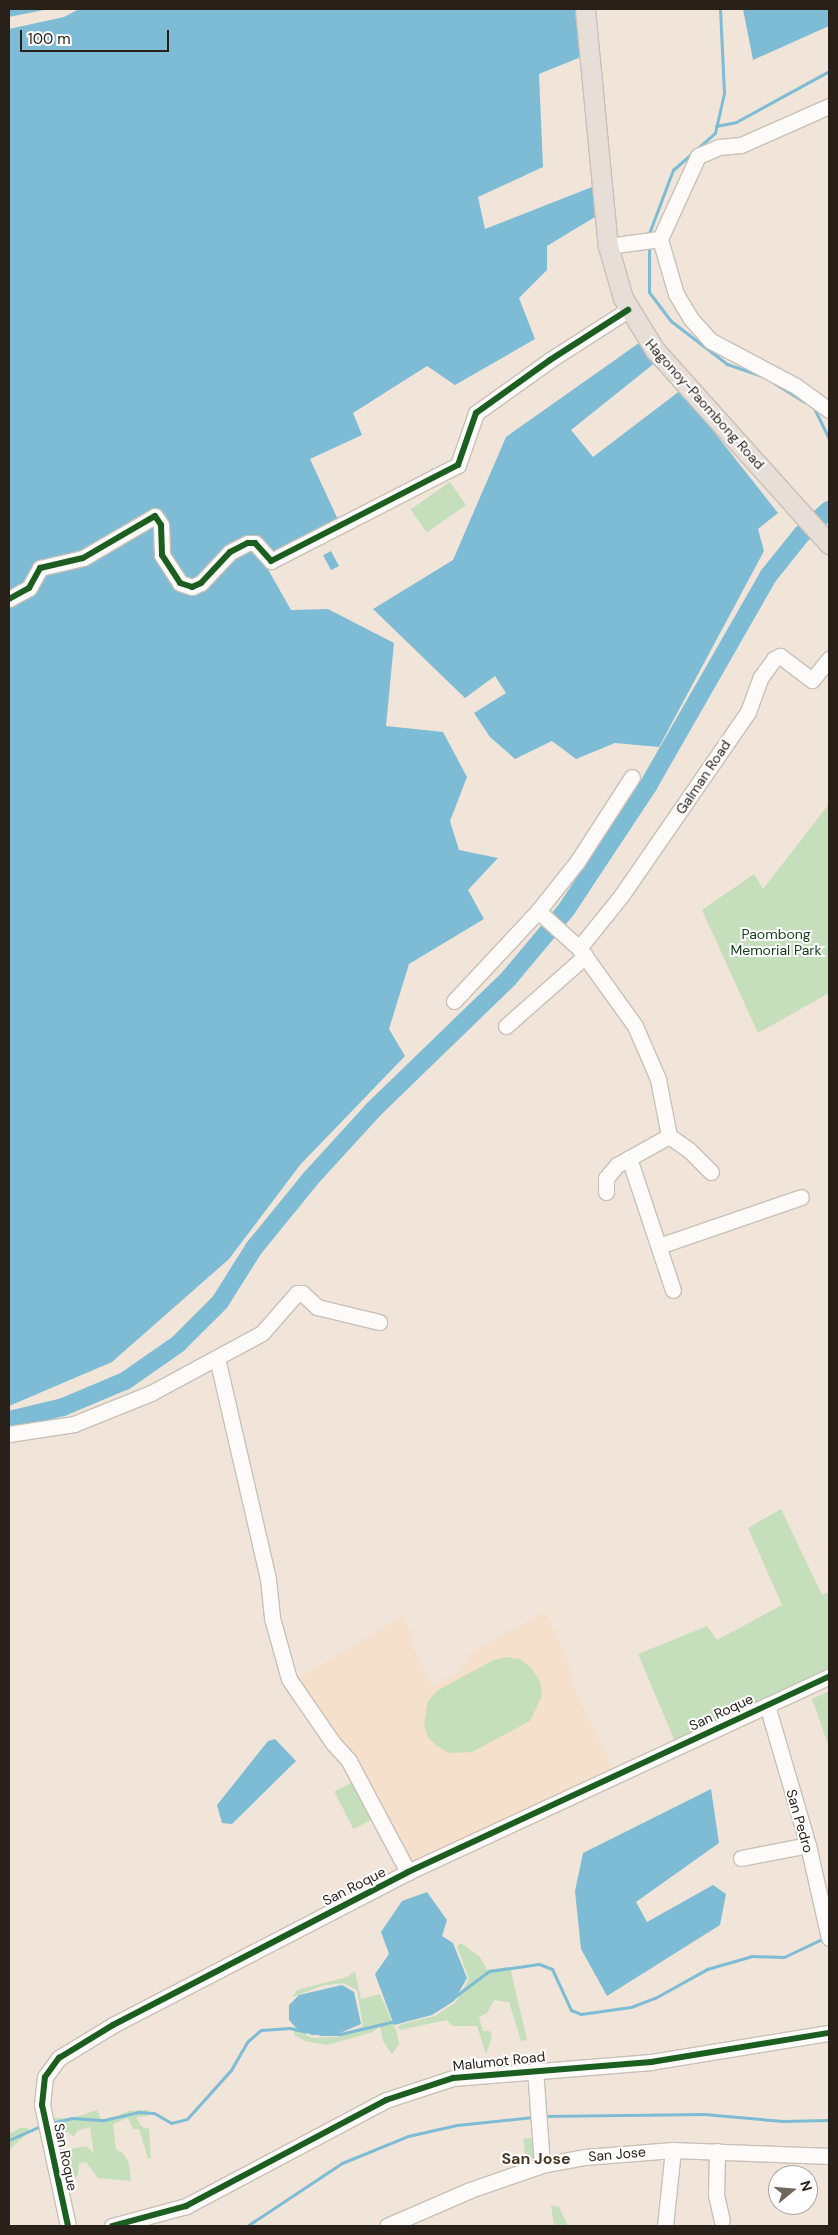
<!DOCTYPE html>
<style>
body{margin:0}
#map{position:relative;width:838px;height:2235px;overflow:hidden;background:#f1e5d9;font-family:"DM Sans",sans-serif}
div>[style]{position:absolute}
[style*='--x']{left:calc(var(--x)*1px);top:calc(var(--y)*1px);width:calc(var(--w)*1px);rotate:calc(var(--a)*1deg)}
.built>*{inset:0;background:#f4e0cb}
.green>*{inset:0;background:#c5debb;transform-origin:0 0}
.water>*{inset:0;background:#7ebcd5;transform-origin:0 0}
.stream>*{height:3px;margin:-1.5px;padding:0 1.5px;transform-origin:1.5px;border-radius:1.5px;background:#7ebcd5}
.river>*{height:18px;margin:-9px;padding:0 9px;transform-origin:9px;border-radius:9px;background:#7ebcd5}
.roads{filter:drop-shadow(1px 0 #c9c0b7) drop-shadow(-1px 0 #c9c0b7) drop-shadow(0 1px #c9c0b7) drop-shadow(0 -1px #c9c0b7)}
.minor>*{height:15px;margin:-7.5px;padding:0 7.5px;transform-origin:7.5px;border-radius:7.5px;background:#fdfbf9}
.major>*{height:19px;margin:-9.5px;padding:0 9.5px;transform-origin:9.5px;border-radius:9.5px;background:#e7ded7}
.cycleway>*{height:6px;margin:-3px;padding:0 3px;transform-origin:3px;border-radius:3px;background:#1b5e20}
span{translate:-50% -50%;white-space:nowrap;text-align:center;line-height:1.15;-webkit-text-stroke:4px #fff;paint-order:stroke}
.street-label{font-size:14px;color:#292119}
.park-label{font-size:14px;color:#134019}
.quarter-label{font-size:16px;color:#493826;font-weight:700}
.frame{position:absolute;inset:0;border:10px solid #292119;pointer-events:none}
.north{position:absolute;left:768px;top:2165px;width:50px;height:50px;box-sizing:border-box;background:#fff;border:1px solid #a9a6a3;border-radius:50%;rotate:73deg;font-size:14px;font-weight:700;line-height:20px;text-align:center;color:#292119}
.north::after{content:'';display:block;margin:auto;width:18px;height:22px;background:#6f665c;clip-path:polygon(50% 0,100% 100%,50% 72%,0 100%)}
.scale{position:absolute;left:20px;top:30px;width:149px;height:22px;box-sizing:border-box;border:2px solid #292119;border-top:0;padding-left:6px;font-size:15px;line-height:18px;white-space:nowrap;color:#292119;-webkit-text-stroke:4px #fff;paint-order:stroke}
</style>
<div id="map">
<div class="built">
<i style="clip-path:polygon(546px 1611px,573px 1675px,571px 1682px,612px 1768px,408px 1866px,353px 1764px,352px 1753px,337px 1744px,296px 1680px,403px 1616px,413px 1635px,411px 1643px,432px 1687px,458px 1672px,472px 1652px)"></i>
</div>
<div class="green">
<i style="left:450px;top:482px;width:28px;height:48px;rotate:55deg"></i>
<i style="clip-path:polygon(829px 804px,829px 993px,758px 1033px,702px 910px,754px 874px,763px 889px)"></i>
<i style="clip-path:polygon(781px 1509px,822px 1595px,829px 1592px,829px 1674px,676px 1744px,638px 1654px,707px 1626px,717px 1640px,782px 1605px,748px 1528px)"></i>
<i style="clip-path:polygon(507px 1657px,520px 1659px,531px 1668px,540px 1681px,542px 1696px,530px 1721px,472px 1752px,449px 1753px,437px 1746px,428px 1737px,424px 1725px,428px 1701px,438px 1690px,494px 1660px)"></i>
<i style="clip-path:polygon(829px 1691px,829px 1747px,812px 1699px)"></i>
<i style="left:353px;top:1782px;width:42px;height:21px;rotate:63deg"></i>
<i style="clip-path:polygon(461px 1943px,480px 1957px,487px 1970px,510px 1967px,527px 2040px,521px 2041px,509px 2002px,494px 2000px,487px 2013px,479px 2017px,483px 2031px,490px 2031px,492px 2037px,486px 2054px,477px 2026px,453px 2026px,447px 2020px,400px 2030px,398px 2027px,402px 2024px,435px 2016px,456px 2002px,469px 1979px,457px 1946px)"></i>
<i style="clip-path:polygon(355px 1971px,361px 1999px,380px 1994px,397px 2033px,399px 2044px,392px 2054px,383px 2041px,380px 2026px,373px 2032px,327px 2045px,305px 2041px,294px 2035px,294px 2029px,312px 2038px,337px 2037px,363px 2026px,357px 1990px,343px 1983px,321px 1986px,293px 1997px,297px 1990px,347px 1977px)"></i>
<i style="clip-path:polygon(97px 2110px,101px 2119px,111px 2119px,129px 2111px,148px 2110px,148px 2116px,136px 2117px,141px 2126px,149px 2129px,151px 2158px,148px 2159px,139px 2129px,133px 2129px,128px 2118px,113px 2124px,116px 2149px,124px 2154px,129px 2164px,131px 2181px,98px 2178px,86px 2162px,79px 2163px,78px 2176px,67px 2183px,58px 2151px,87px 2146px,94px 2154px,90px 2127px,77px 2131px,74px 2137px,68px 2132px,53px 2130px,50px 2118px,73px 2118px)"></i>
<i style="clip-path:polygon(20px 2128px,28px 2128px,30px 2131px,9px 2150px,9px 2134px)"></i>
<i style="left:537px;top:2137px;width:24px;height:14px;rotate:83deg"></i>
<i style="clip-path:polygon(551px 2205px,559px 2207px,568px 2226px,554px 2226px)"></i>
</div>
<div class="water">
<i style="clip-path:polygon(9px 9px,49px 9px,9px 17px)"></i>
<i style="clip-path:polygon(79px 9px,576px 9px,581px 57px,539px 74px,543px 167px,478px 197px,485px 229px,592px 187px,595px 217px,547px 246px,547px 270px,519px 298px,535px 339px,455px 385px,427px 366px,353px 413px,362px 435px,310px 459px,340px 524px,265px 564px,291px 610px,328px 609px,394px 643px,386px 726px,443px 732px,467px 777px,450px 821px,459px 850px,498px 858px,468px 890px,484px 919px,409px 964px,389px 1029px,405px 1056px,300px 1165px,229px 1259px,112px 1362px,9px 1406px,9px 29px,64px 17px)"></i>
<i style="clip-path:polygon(743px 9px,829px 9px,829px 26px,753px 60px)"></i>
<i style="clip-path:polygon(639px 343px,656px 362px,571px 430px,593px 457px,681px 390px,778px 513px,758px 529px,764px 551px,659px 747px,615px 743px,576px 759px,552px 741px,515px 759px,490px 737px,474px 713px,506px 693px,495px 676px,465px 698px,373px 609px,453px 560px,506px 437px)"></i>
<i style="left:331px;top:551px;width:17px;height:9px;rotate:62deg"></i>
<i style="clip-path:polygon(275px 1739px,296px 1761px,232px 1824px,222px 1823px,217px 1805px,268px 1741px)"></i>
<i style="clip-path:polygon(711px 1789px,719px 1843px,636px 1902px,647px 1922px,713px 1885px,726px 1894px,720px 1925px,607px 1996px,581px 1949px,575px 1891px,583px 1853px)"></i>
<i style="clip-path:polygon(427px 1892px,447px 1920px,442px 1936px,453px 1943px,467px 1978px,454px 2001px,432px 2015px,394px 2025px,375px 1974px,389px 1954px,381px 1932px,402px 1901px)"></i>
<i style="clip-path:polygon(342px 1985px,354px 1992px,361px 2024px,338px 2034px,312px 2035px,297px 2029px,289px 2020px,289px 2005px,299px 1995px)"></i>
</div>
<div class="stream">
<i style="--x:716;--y:126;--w:20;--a:-11"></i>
<i style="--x:736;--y:122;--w:106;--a:-28.7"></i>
<i style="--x:648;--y:236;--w:71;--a:-69.3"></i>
<i style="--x:673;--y:170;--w:56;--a:-41.4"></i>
<i style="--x:715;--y:133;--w:41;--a:-77.3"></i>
<i style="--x:724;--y:93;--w:84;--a:-92.7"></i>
<i style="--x:649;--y:245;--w:47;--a:90"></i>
<i style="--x:649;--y:292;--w:36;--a:53"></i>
<i style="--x:671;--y:321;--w:71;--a:37.5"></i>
<i style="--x:727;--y:364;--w:37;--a:19"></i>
<i style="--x:774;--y:383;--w:36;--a:32"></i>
<i style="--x:813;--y:406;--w:37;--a:64"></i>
<i style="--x:453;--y:1998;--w:45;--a:-36.9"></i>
<i style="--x:489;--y:1971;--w:50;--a:-8"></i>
<i style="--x:539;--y:1964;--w:14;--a:21"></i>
<i style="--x:552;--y:1969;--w:45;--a:65.1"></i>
<i style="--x:571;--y:2010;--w:11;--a:22"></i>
<i style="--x:581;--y:2014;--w:50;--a:-8"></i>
<i style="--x:631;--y:2007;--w:26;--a:-21"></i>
<i style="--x:655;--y:1998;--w:60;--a:-29.1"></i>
<i style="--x:707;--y:1969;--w:47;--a:-16.1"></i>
<i style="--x:752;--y:1956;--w:32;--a:2"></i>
<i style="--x:784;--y:1957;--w:44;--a:-25.4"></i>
<i style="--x:320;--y:2034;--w:20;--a:0"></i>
<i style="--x:340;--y:2034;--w:57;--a:-13.1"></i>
<i style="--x:543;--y:2116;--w:161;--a:-0.7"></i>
<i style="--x:704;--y:2114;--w:79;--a:5.1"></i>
<i style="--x:783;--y:2121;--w:46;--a:-1.2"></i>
<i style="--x:51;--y:2123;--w:22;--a:-13"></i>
<i style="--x:72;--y:2118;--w:32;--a:4"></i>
<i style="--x:104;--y:2120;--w:35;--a:-13"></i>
<i style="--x:138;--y:2112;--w:16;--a:4"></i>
<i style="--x:154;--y:2113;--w:20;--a:30"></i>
<i style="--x:171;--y:2123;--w:16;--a:-14"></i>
<i style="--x:187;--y:2119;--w:66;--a:-48.1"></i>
<i style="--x:231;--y:2070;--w:32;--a:-60"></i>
<i style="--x:247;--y:2042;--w:18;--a:-41"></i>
<i style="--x:261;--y:2030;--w:29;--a:-4"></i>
<i style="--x:290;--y:2028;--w:16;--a:14"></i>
<i style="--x:9;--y:2140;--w:36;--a:-24"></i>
<i style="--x:247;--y:2226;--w:114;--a:-33.6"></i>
<i style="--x:342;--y:2163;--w:71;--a:-22.2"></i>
<i style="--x:408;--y:2136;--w:50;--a:-12.7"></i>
<i style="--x:457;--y:2125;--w:77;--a:-5.9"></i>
</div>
<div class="river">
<i style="--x:9;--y:1420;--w:56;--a:-13.5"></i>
<i style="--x:63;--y:1407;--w:67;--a:-22.8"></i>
<i style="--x:125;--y:1381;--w:65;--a:-34.9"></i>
<i style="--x:178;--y:1344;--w:59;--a:-45"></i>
<i style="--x:220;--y:1302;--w:64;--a:-57.8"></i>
<i style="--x:254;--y:1248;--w:90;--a:-50.8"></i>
<i style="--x:311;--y:1178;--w:93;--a:-47.6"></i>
<i style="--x:374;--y:1109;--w:188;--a:-44.1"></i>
<i style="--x:509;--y:978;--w:89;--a:-50"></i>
<i style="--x:566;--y:910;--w:149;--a:-56.5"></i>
<i style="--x:648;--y:786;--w:243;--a:-60.2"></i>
<i style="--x:769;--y:575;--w:53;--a:-51.2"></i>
<i style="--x:802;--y:534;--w:36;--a:-42"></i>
</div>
<div class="roads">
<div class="minor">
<i style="--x:829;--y:106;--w:96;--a:156.1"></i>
<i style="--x:741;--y:145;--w:22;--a:175"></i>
<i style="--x:719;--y:147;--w:23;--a:157"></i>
<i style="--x:698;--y:156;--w:91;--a:114.6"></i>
<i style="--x:660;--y:239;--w:57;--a:73.8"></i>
<i style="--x:676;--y:294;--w:29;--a:59"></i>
<i style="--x:691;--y:319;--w:30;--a:48"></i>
<i style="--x:711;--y:341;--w:96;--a:27.9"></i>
<i style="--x:796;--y:386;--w:41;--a:36"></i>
<i style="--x:608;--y:246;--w:52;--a:-7.7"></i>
<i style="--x:9;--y:599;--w:23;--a:-29"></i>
<i style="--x:29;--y:588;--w:23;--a:-61"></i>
<i style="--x:40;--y:568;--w:44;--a:-13.1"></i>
<i style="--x:83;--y:558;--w:83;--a:-30.3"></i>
<i style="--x:155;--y:516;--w:11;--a:56"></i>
<i style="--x:161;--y:525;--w:30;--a:88"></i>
<i style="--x:162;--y:555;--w:33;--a:57"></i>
<i style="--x:180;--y:583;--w:13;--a:18"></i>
<i style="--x:192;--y:587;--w:10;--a:-24"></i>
<i style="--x:201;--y:583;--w:42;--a:-46.9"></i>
<i style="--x:230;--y:552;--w:20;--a:-27"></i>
<i style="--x:248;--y:543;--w:7;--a:0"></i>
<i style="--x:255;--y:543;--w:24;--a:48"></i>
<i style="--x:271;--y:561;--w:210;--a:-27.2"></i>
<i style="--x:458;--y:465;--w:55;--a:-70.9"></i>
<i style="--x:476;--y:413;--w:91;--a:-35.6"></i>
<i style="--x:550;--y:360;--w:93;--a:-32.7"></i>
<i style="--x:538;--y:911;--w:55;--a:42.1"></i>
<i style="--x:579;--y:948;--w:96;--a:54.3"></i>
<i style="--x:635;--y:1026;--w:58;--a:66.5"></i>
<i style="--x:658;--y:1079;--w:58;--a:79.1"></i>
<i style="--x:669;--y:1136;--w:60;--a:150.9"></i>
<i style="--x:617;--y:1165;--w:17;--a:130"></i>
<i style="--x:606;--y:1178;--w:14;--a:90"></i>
<i style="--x:579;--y:948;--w:67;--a:-51.1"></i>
<i style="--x:621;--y:896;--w:224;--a:-55.4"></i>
<i style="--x:748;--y:712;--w:37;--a:-70"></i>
<i style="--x:761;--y:677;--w:22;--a:-54"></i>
<i style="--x:774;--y:659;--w:7;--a:-27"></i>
<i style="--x:780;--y:656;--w:40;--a:37"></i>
<i style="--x:812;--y:680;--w:27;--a:-51"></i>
<i style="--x:454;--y:1001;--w:123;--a:-47"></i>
<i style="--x:538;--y:911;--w:63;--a:-51.5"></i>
<i style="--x:577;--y:862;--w:101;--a:-57.1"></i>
<i style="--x:506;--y:1026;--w:106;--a:-41.5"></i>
<i style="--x:669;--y:1136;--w:24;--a:35"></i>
<i style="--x:689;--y:1150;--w:31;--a:45"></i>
<i style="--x:629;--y:1158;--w:139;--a:71.6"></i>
<i style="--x:659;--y:1246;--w:150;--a:-19"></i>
<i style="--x:217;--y:1358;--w:227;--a:77"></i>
<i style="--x:268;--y:1579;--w:39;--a:84"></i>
<i style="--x:272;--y:1618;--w:63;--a:74.4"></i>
<i style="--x:289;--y:1679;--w:78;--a:55.5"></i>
<i style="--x:333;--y:1743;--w:24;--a:48"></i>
<i style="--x:349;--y:1761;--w:126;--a:62"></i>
<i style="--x:9;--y:1434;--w:66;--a:-8.7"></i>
<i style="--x:74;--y:1424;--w:83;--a:-21.9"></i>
<i style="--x:151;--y:1393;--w:126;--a:-28.4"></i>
<i style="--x:262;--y:1333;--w:53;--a:-48.8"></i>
<i style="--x:297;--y:1293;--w:5;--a:0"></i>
<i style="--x:302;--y:1293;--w:21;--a:43"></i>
<i style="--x:317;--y:1307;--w:64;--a:13.6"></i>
<i style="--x:767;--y:1705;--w:146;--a:73.7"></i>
<i style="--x:808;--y:1845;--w:95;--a:77.3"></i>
<i style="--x:741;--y:1858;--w:68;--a:-11"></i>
<i style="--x:535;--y:2069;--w:96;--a:85.8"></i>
<i style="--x:717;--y:2151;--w:44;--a:91.3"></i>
<i style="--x:716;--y:2195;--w:26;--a:77"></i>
<i style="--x:68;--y:2226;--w:124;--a:-102.1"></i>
<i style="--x:42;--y:2105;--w:28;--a:-84"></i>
<i style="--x:45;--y:2077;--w:24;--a:-54"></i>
<i style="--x:59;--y:2058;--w:63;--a:-31.4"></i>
<i style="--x:113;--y:2025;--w:332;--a:-27.4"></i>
<i style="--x:408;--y:1872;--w:464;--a:-24.9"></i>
<i style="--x:112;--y:2226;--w:77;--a:-15.1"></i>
<i style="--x:186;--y:2206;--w:226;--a:-27.9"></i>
<i style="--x:386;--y:2100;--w:71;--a:-18.2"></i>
<i style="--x:453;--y:2078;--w:199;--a:-4.6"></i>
<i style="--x:651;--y:2062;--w:180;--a:-9.3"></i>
<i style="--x:387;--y:2226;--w:90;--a:-23.4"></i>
<i style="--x:470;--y:2190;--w:76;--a:-19.1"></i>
<i style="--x:542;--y:2165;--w:44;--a:-10.5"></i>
<i style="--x:585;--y:2157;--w:88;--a:-4.5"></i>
<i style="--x:673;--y:2150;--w:156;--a:2.2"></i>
<i style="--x:665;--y:2226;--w:76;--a:-84"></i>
</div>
<div class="major">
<i style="--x:585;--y:9;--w:238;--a:84.5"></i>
<i style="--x:608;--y:246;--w:54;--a:73.9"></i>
<i style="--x:623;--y:298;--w:61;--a:58.4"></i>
<i style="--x:655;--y:350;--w:261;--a:48.1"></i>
</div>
</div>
<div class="cycleway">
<i style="--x:9;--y:599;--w:23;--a:-29"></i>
<i style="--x:29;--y:588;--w:23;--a:-61"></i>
<i style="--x:40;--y:568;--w:44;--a:-13.1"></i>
<i style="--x:83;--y:558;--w:83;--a:-30.3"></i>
<i style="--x:155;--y:516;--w:11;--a:56"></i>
<i style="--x:161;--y:525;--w:30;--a:88"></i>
<i style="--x:162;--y:555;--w:33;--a:57"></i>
<i style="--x:180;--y:583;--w:13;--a:18"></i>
<i style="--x:192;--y:587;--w:10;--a:-24"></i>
<i style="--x:201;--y:583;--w:42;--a:-46.9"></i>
<i style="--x:230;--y:552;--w:20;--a:-27"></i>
<i style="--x:248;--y:543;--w:7;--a:0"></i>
<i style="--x:255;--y:543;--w:24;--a:48"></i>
<i style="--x:271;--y:561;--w:210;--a:-27.2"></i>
<i style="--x:458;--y:465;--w:55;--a:-70.9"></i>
<i style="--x:476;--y:413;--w:91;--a:-35.6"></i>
<i style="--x:550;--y:360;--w:93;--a:-32.7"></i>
<i style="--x:68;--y:2226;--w:124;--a:-102.1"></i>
<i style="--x:42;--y:2105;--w:28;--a:-84"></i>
<i style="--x:45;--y:2077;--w:24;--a:-54"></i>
<i style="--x:59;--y:2058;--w:63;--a:-31.4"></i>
<i style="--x:113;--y:2025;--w:332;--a:-27.4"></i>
<i style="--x:408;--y:1872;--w:464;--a:-24.9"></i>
<i style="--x:112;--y:2226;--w:77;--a:-15.1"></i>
<i style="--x:186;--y:2206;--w:226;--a:-27.9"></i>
<i style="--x:386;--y:2100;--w:71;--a:-18.2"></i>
<i style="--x:453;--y:2078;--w:199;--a:-4.6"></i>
<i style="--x:651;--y:2062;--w:180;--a:-9.3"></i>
</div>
<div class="street-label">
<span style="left:705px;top:404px;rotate:48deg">Hagonoy-Paombong Road</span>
<span style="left:703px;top:777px;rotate:-56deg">Galman Road</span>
<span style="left:721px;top:1712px;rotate:-25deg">San Roque</span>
<span style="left:800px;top:1821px;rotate:74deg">San Pedro</span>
<span style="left:354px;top:1886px;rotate:-27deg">San Roque</span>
<span style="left:499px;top:2061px;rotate:-6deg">Malumot Road</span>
<span style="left:617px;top:2154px;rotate:-5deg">San Jose</span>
<span style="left:66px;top:2157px;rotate:78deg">San Roque</span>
</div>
<div class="park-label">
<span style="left:776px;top:942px">Paombong<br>Memorial Park</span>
</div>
<div class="quarter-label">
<span style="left:536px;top:2159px">San Jose</span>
</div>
<div class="frame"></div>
<div class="north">N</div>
<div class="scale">100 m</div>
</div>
